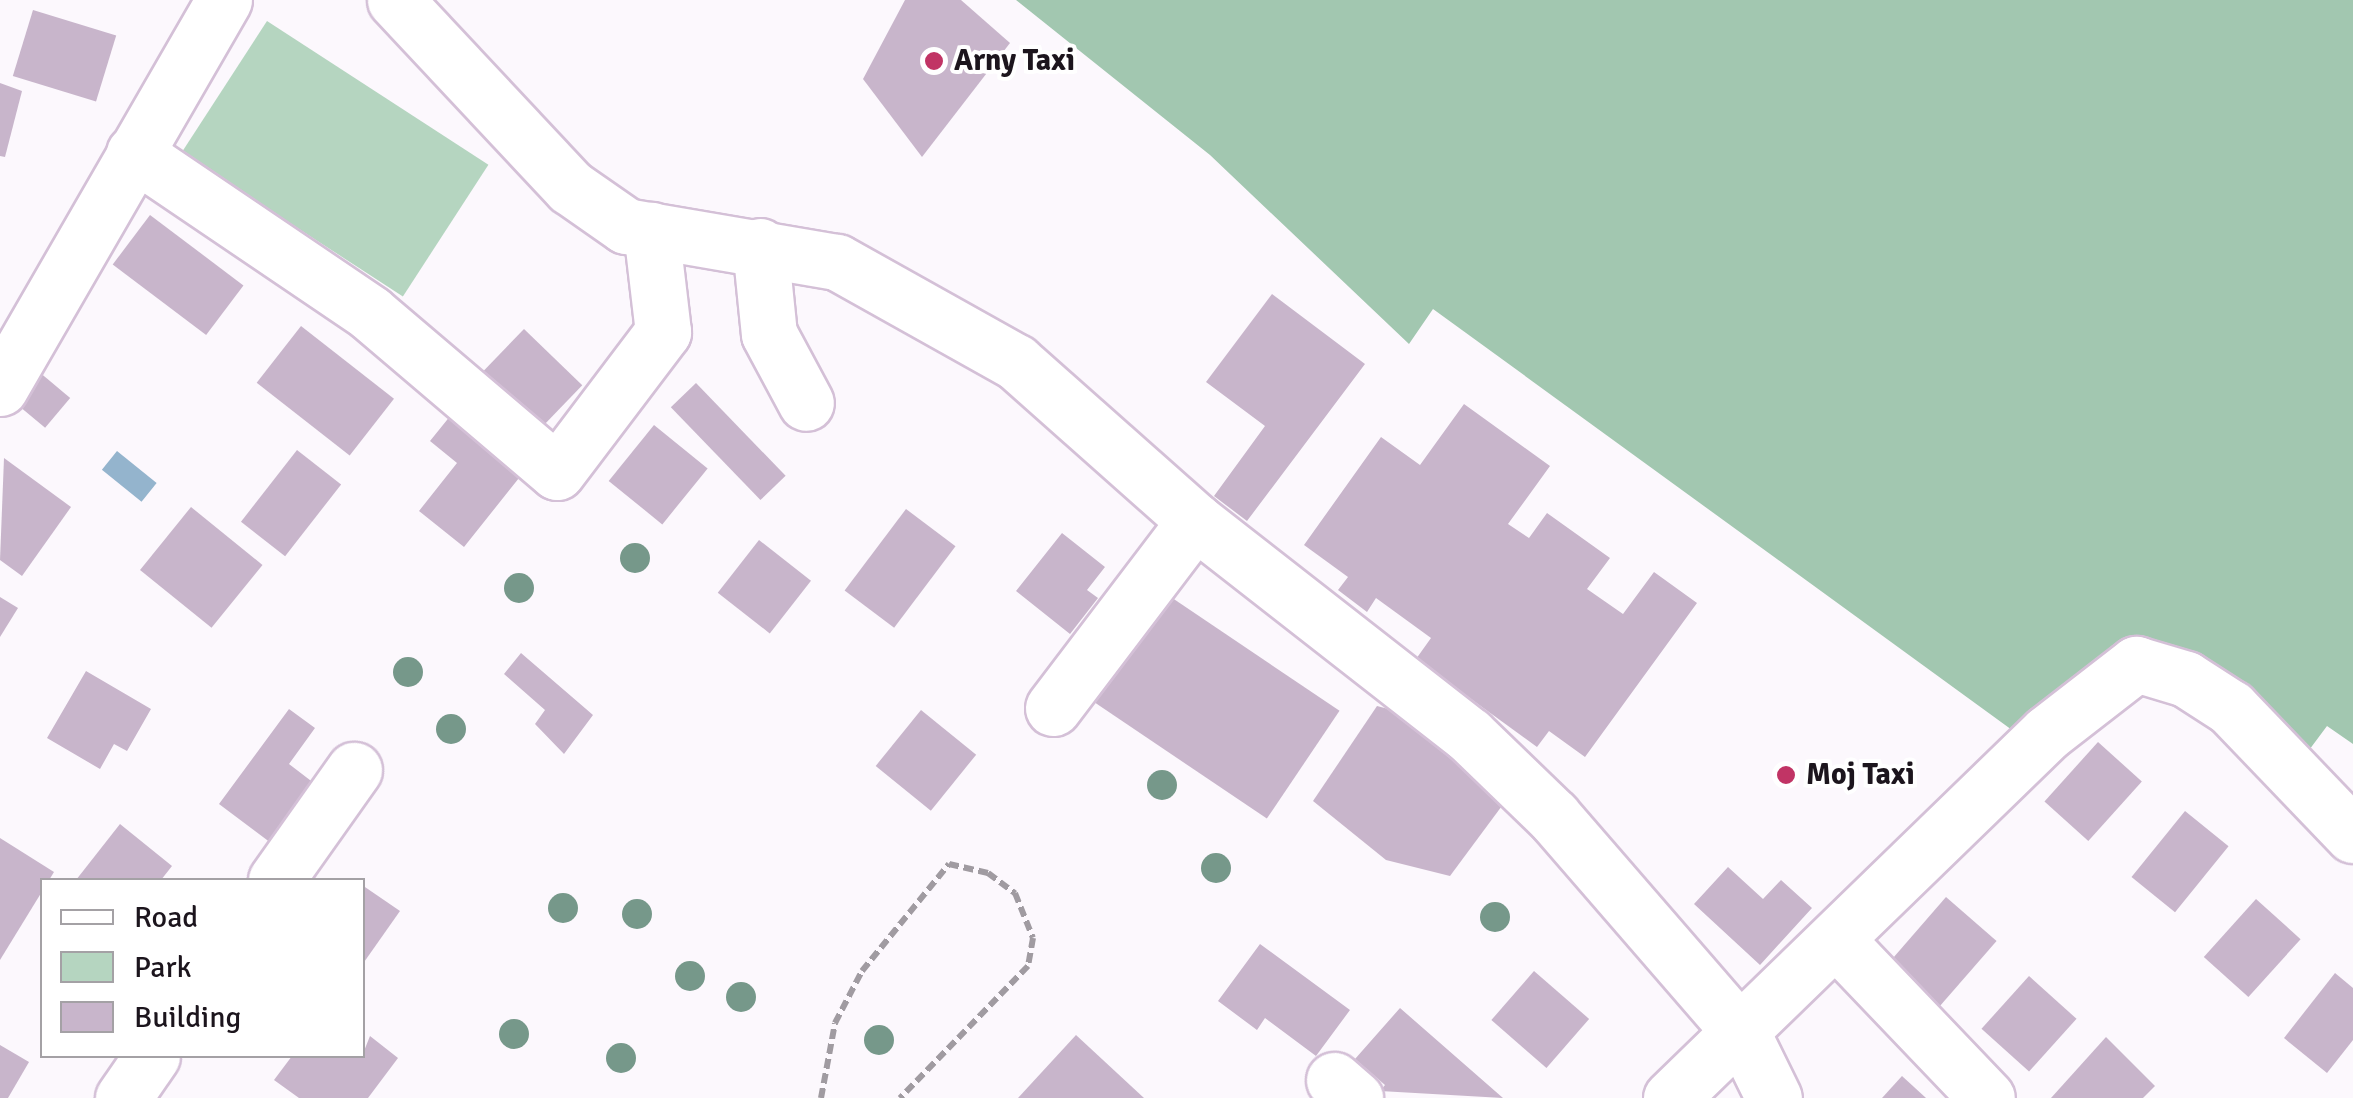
<!DOCTYPE html>
<style>
body{margin:0}
#map{position:relative;width:2353px;height:1098px;overflow:hidden;background:#fcf8fd;font-family:Signika,sans-serif}
div>[style]{position:absolute}
[style*='--x']{left:calc(var(--x)*1px);top:calc(var(--y)*1px);width:calc(var(--w)*1px);rotate:calc(var(--a)*1deg)}
.green>*{inset:0;background:#b5d5c0;transform-origin:0 0}
.forest>*{inset:0;background:#a2c7b0}
.water>*{inset:0;background:#94b4cd;transform-origin:0 0}
.building>*{inset:0;background:#c8b5cb;transform-origin:0 0}
.path>*{height:6px;margin-top:-3px;transform-origin:0;background:repeating-linear-gradient(90deg,#a09ba1 0 10px,transparent 0 15px)}
.roads{filter:drop-shadow(2px 0 #d4c0d7) drop-shadow(-2px 0 #d4c0d7) drop-shadow(0 2px #d4c0d7) drop-shadow(0 -2px #d4c0d7)}
.minor>*{height:55px;margin:-27.5px;padding:0 27.5px;transform-origin:27.5px;border-radius:27.5px;background:#fff}
.trees>*{width:30px;height:30px;margin:-15px;border-radius:50%;background:#76988a}
.dots>*{width:28px;height:28px;translate:-50% -50%;box-sizing:border-box;border:5px solid #fff;border-radius:50%}
span{translate:-50% -50%;white-space:nowrap;text-align:center;line-height:1.15;-webkit-text-stroke:8px #fff;paint-order:stroke}
.poi-label{font-size:30px;color:#1c151d;font-weight:700}
.left{translate:0 -50%;text-align:left}
.legend{position:absolute;left:40px;top:878px;width:325px;height:180px;box-sizing:border-box;background:#fff;border:2px solid #a4a1a5;margin:0;padding:12px 18px;list-style:none;font-size:30px;color:#1c151d}
.legend li{display:flex;align-items:center;gap:20px;height:50px}
.legend b{width:50px;border:2px solid #a4a1a5}
</style>
<div id="map">
<div class="green">
<i style="left:267px;top:21px;width:264px;height:157px;rotate:33deg"></i>
</div>
<div class="forest">
<i style="clip-path:polygon(1016px 0,2353px 0,2353px 744px,2327px 726px,2292px 773px,2136px 664px,2034px 746px,1433px 309px,1409px 344px,1210px 155px)"></i>
</div>
<div class="water">
<i style="left:117px;top:451px;width:51px;height:24px;rotate:39deg"></i>
</div>
<div class="building">
<i style="clip-path:polygon(905px 0,961px 0,1010px 43px,922px 157px,863px 79px)"></i>
<i style="left:33px;top:10px;width:87px;height:69px;rotate:17deg"></i>
<i style="clip-path:polygon(0 83px,22px 91px,5px 157px,0 156px)"></i>
<i style="left:150px;top:215px;width:117px;height:62px;rotate:37deg"></i>
<i style="clip-path:polygon(1272px 294px,1365px 364px,1247px 521px,1214px 496px,1265px 426px,1206px 382px)"></i>
<i style="left:301px;top:326px;width:118px;height:72px;rotate:38deg"></i>
<i style="left:524px;top:329px;width:81px;height:76px;rotate:44deg"></i>
<i style="left:38px;top:371px;width:42px;height:39px;rotate:40deg"></i>
<i style="left:696px;top:383px;width:129px;height:35px;rotate:46deg"></i>
<i style="clip-path:polygon(1464px 404px,1550px 466px,1508px 524px,1529px 538px,1547px 513px,1610px 558px,1587px 589px,1623px 614px,1654px 572px,1697px 603px,1585px 757px,1549px 731px,1537px 747px,1416px 659px,1431px 638px,1376px 598px,1367px 612px,1338px 590px,1348px 577px,1304px 545px,1381px 437px,1420px 465px)"></i>
<i style="clip-path:polygon(451px 415px,523px 473px,464px 547px,419px 511px,457px 463px,430px 441px)"></i>
<i style="left:654px;top:425px;width:69px;height:72px;rotate:39deg"></i>
<i style="left:297px;top:450px;width:56px;height:91px;rotate:38deg"></i>
<i style="clip-path:polygon(4px 458px,71px 507px,22px 576px,0 560px)"></i>
<i style="left:191px;top:507px;width:92px;height:81px;rotate:39deg"></i>
<i style="left:906px;top:509px;width:62px;height:102px;rotate:37deg"></i>
<i style="clip-path:polygon(1062px 533px,1105px 567px,1087px 590px,1098px 598px,1070px 634px,1016px 591px)"></i>
<i style="left:759px;top:540px;width:66px;height:67px;rotate:38deg"></i>
<i style="left:1153px;top:585px;width:225px;height:130px;rotate:34deg"></i>
<i style="clip-path:polygon(0 597px,18px 608px,0 637px)"></i>
<i style="clip-path:polygon(521px 653px,593px 715px,564px 754px,535px 724px,545px 710px,504px 674px)"></i>
<i style="clip-path:polygon(86px 671px,151px 709px,127px 751px,114px 744px,100px 769px,47px 738px)"></i>
<i style="clip-path:polygon(1377px 706px,1411px 715px,1510px 795px,1450px 876px,1386px 860px,1313px 801px)"></i>
<i style="clip-path:polygon(289px 709px,315px 728px,289px 764px,319px 787px,275px 846px,219px 804px)"></i>
<i style="left:921px;top:710px;width:71px;height:72px;rotate:39deg"></i>
<i style="left:2098px;top:742px;width:59px;height:80px;rotate:42deg"></i>
<i style="left:2185px;top:811px;width:56px;height:85px;rotate:39deg"></i>
<i style="clip-path:polygon(120px 824px,172px 866px,161px 880px,76px 880px)"></i>
<i style="clip-path:polygon(0 838px,54px 872px,0 960px)"></i>
<i style="clip-path:polygon(1728px 867px,1763px 899px,1781px 880px,1812px 908px,1760px 965px,1694px 904px)"></i>
<i style="clip-path:polygon(362px 885px,400px 911px,362px 965px)"></i>
<i style="left:1946px;top:897px;width:67px;height:87px;rotate:41deg"></i>
<i style="left:2256px;top:899px;width:60px;height:78px;rotate:42deg"></i>
<i style="clip-path:polygon(1260px 944px,1350px 1010px,1316px 1056px,1265px 1018px,1257px 1030px,1218px 1001px)"></i>
<i style="left:1534px;top:971px;width:73px;height:65px;rotate:41deg"></i>
<i style="clip-path:polygon(2335px 973px,2353px 988px,2353px 1040px,2327px 1073px,2284px 1038px)"></i>
<i style="left:2029px;top:976px;width:64px;height:71px;rotate:42deg"></i>
<i style="clip-path:polygon(1400px 1008px,1503px 1098px,1380px 1091px,1385px 1085px,1355px 1059px)"></i>
<i style="clip-path:polygon(1076px 1035px,1144px 1098px,1018px 1098px)"></i>
<i style="clip-path:polygon(370px 1036px,398px 1058px,368px 1098px,299px 1098px,274px 1080px,292px 1056px,362px 1056px)"></i>
<i style="clip-path:polygon(2106px 1037px,2155px 1086px,2143px 1098px,2051px 1098px)"></i>
<i style="clip-path:polygon(0 1045px,29px 1062px,8px 1098px,0 1098px)"></i>
<i style="clip-path:polygon(1902px 1076px,1926px 1098px,1882px 1098px)"></i>
</div>
<div class="path">
<i style="--x:821;--y:1098;--w:76;--a:-79.4"></i>
<i style="--x:835;--y:1023;--w:59;--a:-62.6"></i>
<i style="--x:862;--y:971;--w:138;--a:-50.9"></i>
<i style="--x:949;--y:864;--w:40;--a:13"></i>
<i style="--x:988;--y:873;--w:34;--a:37"></i>
<i style="--x:1015;--y:893;--w:48;--a:68.2"></i>
<i style="--x:1033;--y:938;--w:28;--a:100"></i>
<i style="--x:1028;--y:966;--w:184;--a:134.1"></i>
</div>
<div class="roads">
<div class="minor">
<i style="--x:395;--y:0;--w:256;--a:46.9"></i>
<i style="--x:570;--y:187;--w:68;--a:34.9"></i>
<i style="--x:626;--y:226;--w:214;--a:9.7"></i>
<i style="--x:837;--y:262;--w:205;--a:29.2"></i>
<i style="--x:1016;--y:362;--w:239;--a:41.6"></i>
<i style="--x:1195;--y:521;--w:348;--a:38"></i>
<i style="--x:1469;--y:735;--w:117;--a:44"></i>
<i style="--x:1553;--y:816;--w:290;--a:49.1"></i>
<i style="--x:1743;--y:1035;--w:70;--a:63.8"></i>
<i style="--x:134;--y:153;--w:285;--a:34.1"></i>
<i style="--x:370;--y:313;--w:245;--a:40.4"></i>
<i style="--x:557;--y:472;--w:176;--a:-52.9"></i>
<i style="--x:663;--y:332;--w:103;--a:-96.7"></i>
<i style="--x:760;--y:246;--w:88;--a:84.2"></i>
<i style="--x:769;--y:334;--w:78;--a:61.8"></i>
<i style="--x:0;--y:388;--w:448;--a:-60"></i>
<i style="--x:1053;--y:708;--w:235;--a:-52.8"></i>
<i style="--x:276;--y:880;--w:135;--a:-54.7"></i>
<i style="--x:1839;--y:943;--w:214;--a:46.3"></i>
<i style="--x:1334;--y:1080;--w:28;--a:41"></i>
<i style="--x:123;--y:1098;--w:51;--a:-55.4"></i>
<i style="--x:1671;--y:1098;--w:524;--a:-44.15"></i>
<i style="--x:2047;--y:733;--w:113;--a:-37.8"></i>
<i style="--x:2136;--y:664;--w:52;--a:16.7"></i>
<i style="--x:2186;--y:679;--w:54;--a:32.8"></i>
<i style="--x:2231;--y:708;--w:176;--a:46.2"></i>
</div>
</div>
<div class="trees">
<i style="left:635px;top:558px"></i>
<i style="left:519px;top:588px"></i>
<i style="left:408px;top:672px"></i>
<i style="left:451px;top:729px"></i>
<i style="left:1162px;top:785px"></i>
<i style="left:1216px;top:868px"></i>
<i style="left:563px;top:908px"></i>
<i style="left:637px;top:914px"></i>
<i style="left:1495px;top:917px"></i>
<i style="left:690px;top:976px"></i>
<i style="left:741px;top:997px"></i>
<i style="left:514px;top:1034px"></i>
<i style="left:879px;top:1040px"></i>
<i style="left:621px;top:1058px"></i>
</div>
<div class="dots">
<i style="left:934px;top:61px;background:#c13465"></i>
<i style="left:1786px;top:775px;background:#c13465"></i>
</div>
<div class="poi-label">
<span class="left" style="left:954px;top:61px">Arny Taxi</span>
<span class="left" style="left:1806px;top:775px">Moj Taxi</span>
</div>
<ul class="legend">
<li><b style="height:12px;background:#fff"></b>Road</li>
<li><b style="height:28px;background:#b5d5c0"></b>Park</li>
<li><b style="height:28px;background:#c8b5cb"></b>Building</li>
</ul>
</div>
